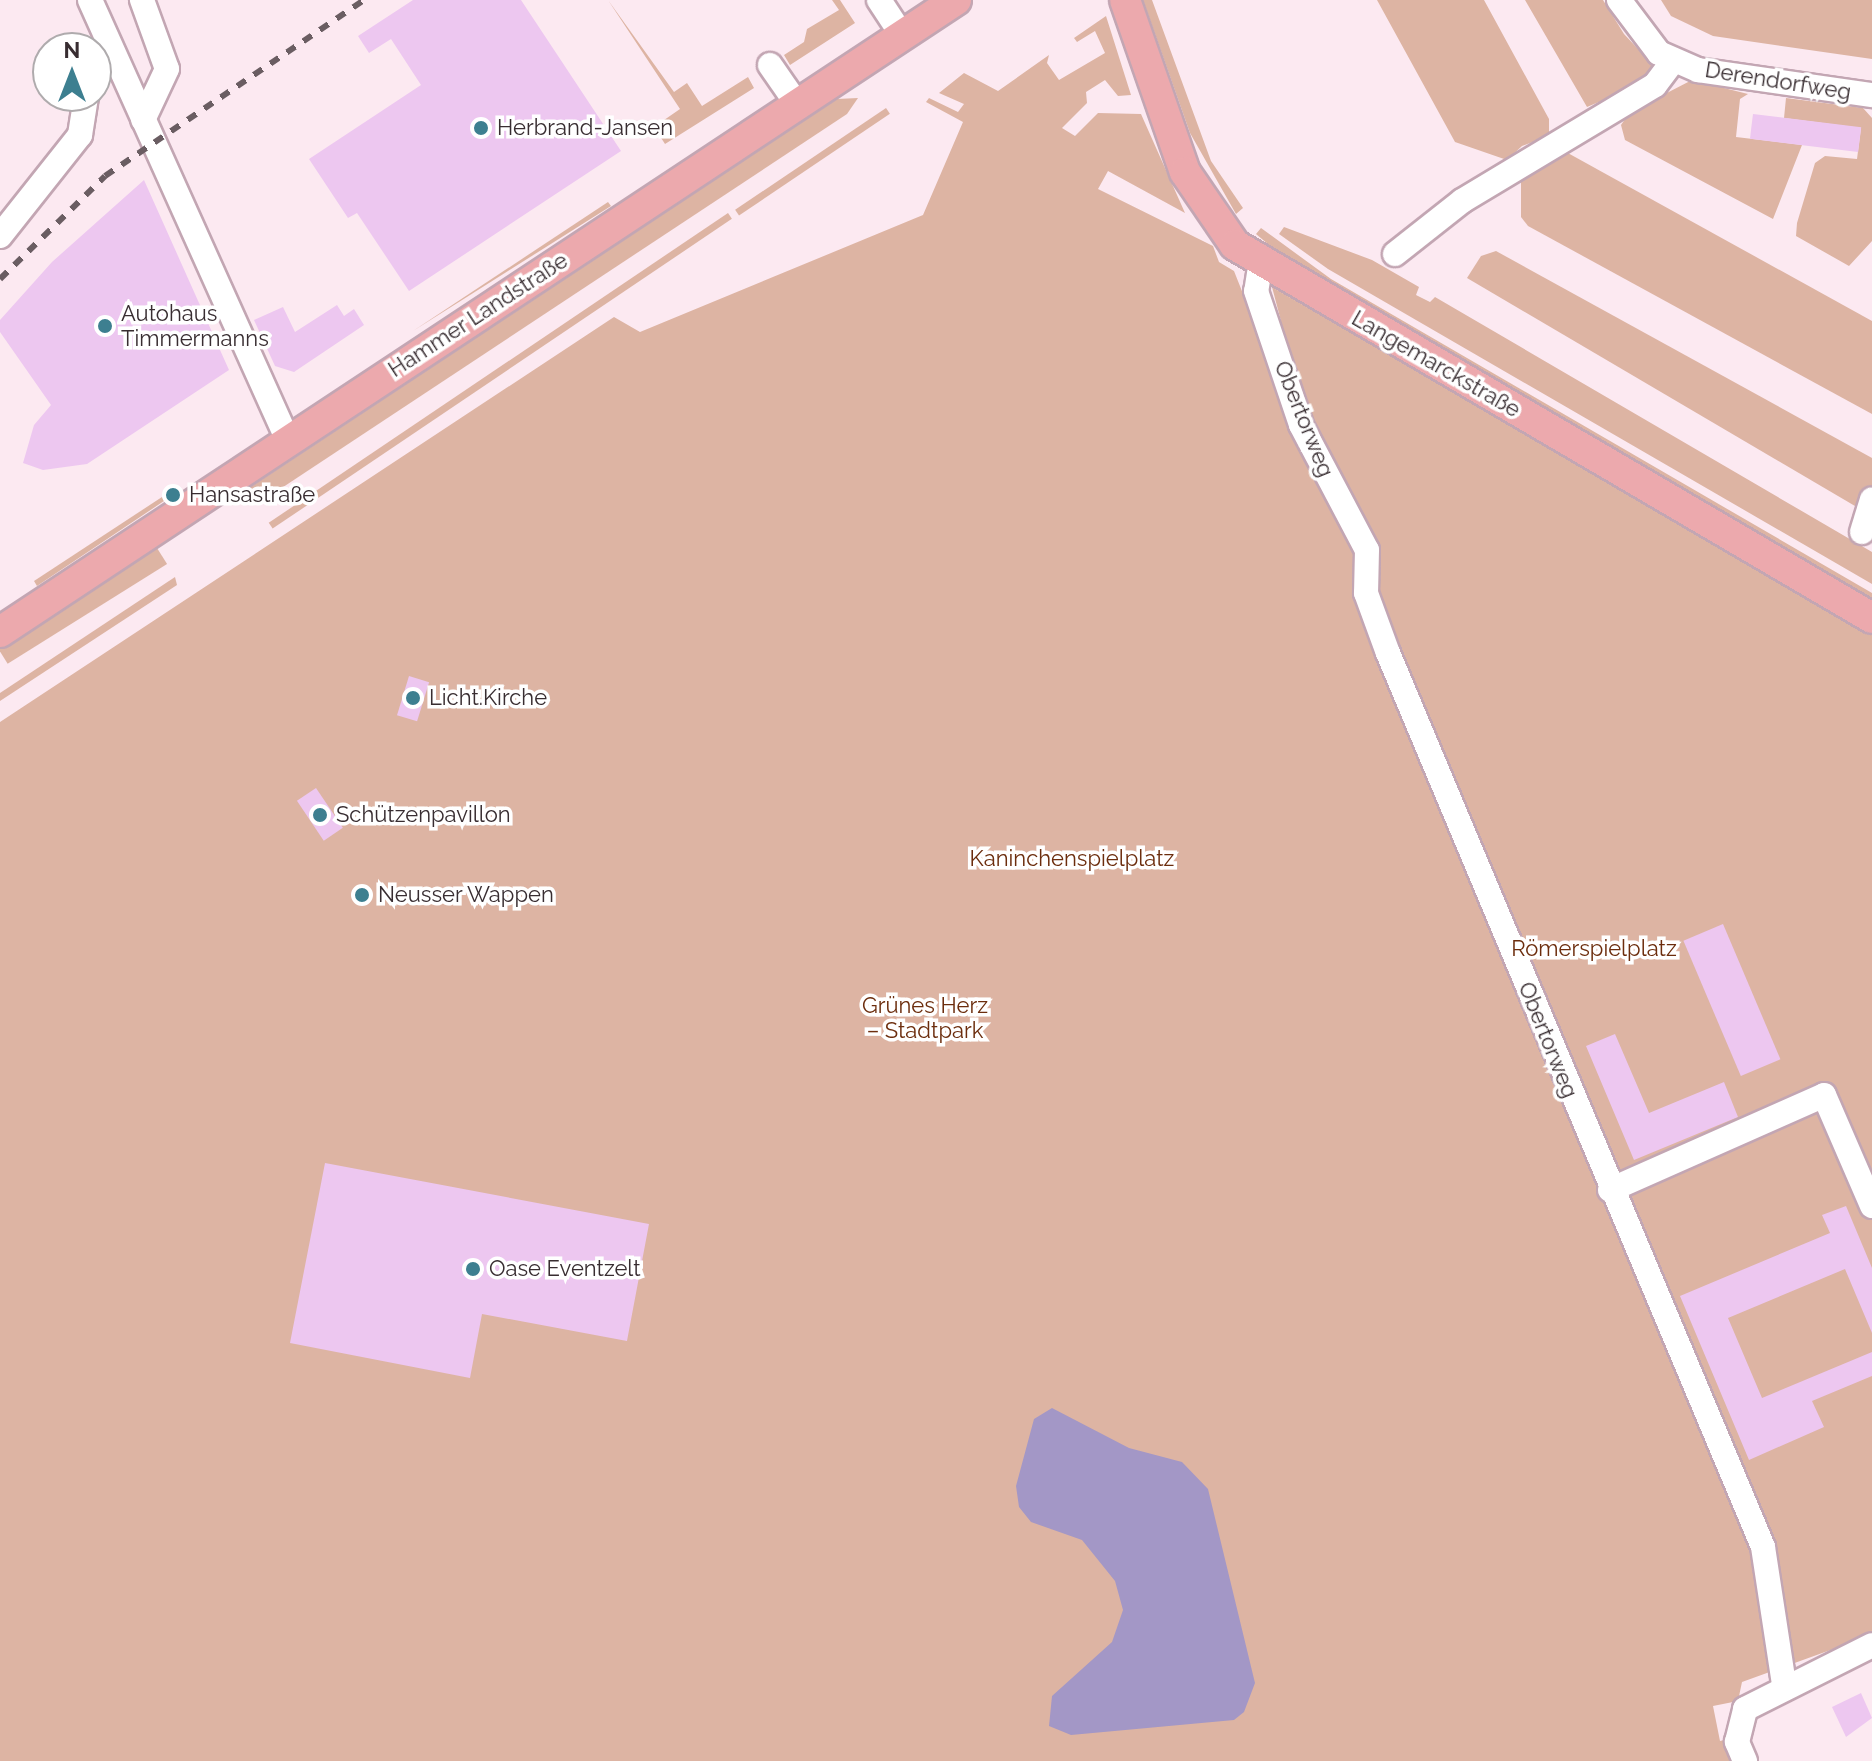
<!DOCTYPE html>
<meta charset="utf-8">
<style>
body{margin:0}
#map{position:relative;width:1872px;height:1761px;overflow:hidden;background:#fce9f1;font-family:Raleway,sans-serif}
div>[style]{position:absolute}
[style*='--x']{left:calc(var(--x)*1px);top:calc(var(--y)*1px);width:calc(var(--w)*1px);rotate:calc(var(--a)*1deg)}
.green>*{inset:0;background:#ddb4a3;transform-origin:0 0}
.water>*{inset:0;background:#a397c6}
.building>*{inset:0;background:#edc7f0;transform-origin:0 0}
.roads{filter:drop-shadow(2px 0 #c3a6b3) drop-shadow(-2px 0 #c3a6b3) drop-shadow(0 2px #c3a6b3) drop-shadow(0 -2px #c3a6b3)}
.minor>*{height:24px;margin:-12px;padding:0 12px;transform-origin:12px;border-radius:12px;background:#fff}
.major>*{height:30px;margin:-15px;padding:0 15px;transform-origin:15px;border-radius:15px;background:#eca9ad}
.rail>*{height:6px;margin-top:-3px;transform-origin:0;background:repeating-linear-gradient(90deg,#6a5d62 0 10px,transparent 0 20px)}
.dots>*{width:22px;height:22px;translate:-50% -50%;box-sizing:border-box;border:4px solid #fff;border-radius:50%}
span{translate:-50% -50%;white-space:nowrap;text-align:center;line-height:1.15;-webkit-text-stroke:7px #fff;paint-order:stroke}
.street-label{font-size:22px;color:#382d31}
.poi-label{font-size:22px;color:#382d31}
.left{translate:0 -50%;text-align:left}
.park-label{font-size:22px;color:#6c2d0d}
.north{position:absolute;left:32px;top:32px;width:80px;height:80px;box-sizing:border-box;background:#fff;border:2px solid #afabad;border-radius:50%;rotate:0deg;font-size:22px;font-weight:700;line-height:32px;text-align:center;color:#382d31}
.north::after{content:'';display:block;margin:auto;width:28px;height:36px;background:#3d7f90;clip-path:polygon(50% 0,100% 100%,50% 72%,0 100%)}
</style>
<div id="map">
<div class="green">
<i style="clip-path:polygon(608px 0,674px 92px,687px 83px,702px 106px,748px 77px,754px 88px,665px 144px,654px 127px,680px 109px)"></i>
<i style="clip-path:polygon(832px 0,840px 0,855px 23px,790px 65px,784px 55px,804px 42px,807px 29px,839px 10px)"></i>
<i style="clip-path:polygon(1143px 0,1152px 0,1211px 161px,1243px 208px,1236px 214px,1190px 133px)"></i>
<i style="clip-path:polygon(1377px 0,1484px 0,1549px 119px,1549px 136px,1522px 146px,1507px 160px,1455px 142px)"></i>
<i style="clip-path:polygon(1525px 0,1603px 0,1624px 34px,1653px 65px,1641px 84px,1587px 107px)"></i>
<i style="clip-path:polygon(1661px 0,1872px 0,1872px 59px,1713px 36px,1671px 16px)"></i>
<i style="clip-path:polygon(1106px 16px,1131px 95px,1118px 96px,1105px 80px,1086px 92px,1087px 103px,1062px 128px,1075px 136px,1098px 113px,1141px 114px,1185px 213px,1108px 171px,1098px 189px,1213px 246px,1219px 262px,1234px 271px,1255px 324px,1281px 321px,1272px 287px,1872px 634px,1872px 1635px,1742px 1682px,1738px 1701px,1713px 1706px,1720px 1741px,1729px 1739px,1737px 1761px,0 1761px,0 722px,614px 317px,640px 332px,923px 215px,963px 122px,926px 102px,929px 98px,958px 112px,964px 104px,939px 93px,964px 73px,998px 91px,1049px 55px,1047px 63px,1059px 80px,1105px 53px,1095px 31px,1077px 42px,1074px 38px)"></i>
<i style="clip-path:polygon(1692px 80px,1748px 94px,1740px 99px,1736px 137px,1802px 145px,1773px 219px,1625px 140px,1621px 125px,1630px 112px)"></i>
<i style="clip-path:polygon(858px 98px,847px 114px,256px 505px,246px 490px,837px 99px)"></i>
<i style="clip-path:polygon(1786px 98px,1863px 108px,1872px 118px,1872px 241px,1849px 266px,1796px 236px,1797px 223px,1815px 163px,1825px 156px,1857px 159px,1861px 128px,1784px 118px)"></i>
<i style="left:886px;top:108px;width:7px;height:182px;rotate:56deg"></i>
<i style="clip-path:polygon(1566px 152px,1872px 321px,1872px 414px,1528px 226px,1521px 217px,1521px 180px)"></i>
<i style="clip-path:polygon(608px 202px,611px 206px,413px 331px)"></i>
<i style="left:728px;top:213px;width:7px;height:554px;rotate:56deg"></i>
<i style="clip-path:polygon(1284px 227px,1372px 260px,1419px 287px,1416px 295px,1430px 302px,1435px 297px,1872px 552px,1872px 584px,1328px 269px,1279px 234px)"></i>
<i style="clip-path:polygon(1261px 228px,1331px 279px,1872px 593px,1872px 602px,1289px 262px,1256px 234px)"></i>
<i style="clip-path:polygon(1496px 251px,1872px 458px,1872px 516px,1467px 278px,1481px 256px)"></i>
<i style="clip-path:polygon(162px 497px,164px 501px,37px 586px,34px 581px)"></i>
<i style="left:157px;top:548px;width:19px;height:188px;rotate:58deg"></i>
<i style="clip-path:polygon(175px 577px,177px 585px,0 701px,0 693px)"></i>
</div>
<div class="water">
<i style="clip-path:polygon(1052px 1408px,1129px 1448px,1182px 1462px,1208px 1489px,1255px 1683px,1244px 1712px,1234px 1720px,1071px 1735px,1049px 1726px,1052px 1696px,1112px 1642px,1123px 1610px,1115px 1581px,1082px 1540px,1031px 1522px,1019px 1507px,1016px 1486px,1034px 1419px)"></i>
</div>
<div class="building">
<i style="clip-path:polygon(413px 0,521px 0,621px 151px,409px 291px,357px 213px,348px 218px,309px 159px,421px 85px,391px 39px,369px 53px,358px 36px)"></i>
<i style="left:1753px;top:114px;width:109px;height:25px;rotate:7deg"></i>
<i style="clip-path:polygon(144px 180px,229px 370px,87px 464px,43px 470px,23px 463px,34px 425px,51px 405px,0 332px,0 320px,52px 262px)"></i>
<i style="clip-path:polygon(337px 305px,344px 316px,354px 309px,364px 325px,294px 372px,275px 366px,254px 320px,283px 307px,295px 332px)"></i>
<i style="left:409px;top:676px;width:21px;height:41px;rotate:17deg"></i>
<i style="left:316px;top:788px;width:48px;height:23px;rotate:56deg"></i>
<i style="left:1723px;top:924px;width:147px;height:43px;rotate:67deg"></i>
<i style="clip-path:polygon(1615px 1034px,1649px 1113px,1724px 1082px,1738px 1117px,1634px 1160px,1586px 1046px)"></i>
<i style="clip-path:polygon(325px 1163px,649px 1224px,627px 1341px,482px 1314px,470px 1378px,290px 1343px)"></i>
<i style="clip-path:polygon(1846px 1206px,1872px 1268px,1872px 1333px,1845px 1269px,1728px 1318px,1762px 1398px,1872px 1352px,1872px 1376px,1812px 1401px,1824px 1427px,1749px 1460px,1680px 1296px,1830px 1233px,1822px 1215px)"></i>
<i style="clip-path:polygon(1861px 1693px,1872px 1718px,1846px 1737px,1832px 1707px)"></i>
</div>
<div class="roads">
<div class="minor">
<i style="--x:90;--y:0;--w:483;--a:65.8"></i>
<i style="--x:142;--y:0;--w:73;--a:70.1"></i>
<i style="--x:167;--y:69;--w:56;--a:115.2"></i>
<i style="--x:879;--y:0;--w:42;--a:56.7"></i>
<i style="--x:1619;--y:0;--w:66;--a:53"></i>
<i style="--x:1659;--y:53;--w:43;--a:23.6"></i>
<i style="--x:1698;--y:70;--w:176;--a:8.2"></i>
<i style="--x:770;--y:65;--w:47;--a:55.3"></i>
<i style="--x:0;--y:236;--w:129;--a:-51.6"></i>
<i style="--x:80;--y:135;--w:39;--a:-81"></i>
<i style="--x:1395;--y:254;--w:85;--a:-38.3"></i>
<i style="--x:1462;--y:201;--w:225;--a:-31"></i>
<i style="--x:1655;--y:85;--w:30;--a:-53"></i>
<i style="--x:1261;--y:261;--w:30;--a:99"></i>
<i style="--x:1256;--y:291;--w:141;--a:71.4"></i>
<i style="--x:1301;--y:425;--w:141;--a:62.2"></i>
<i style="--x:1367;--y:550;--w:43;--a:91.3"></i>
<i style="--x:1366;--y:593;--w:64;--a:69.9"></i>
<i style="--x:1388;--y:653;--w:969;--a:67.24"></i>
<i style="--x:1763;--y:1547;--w:140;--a:81.3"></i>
<i style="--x:1862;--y:532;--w:34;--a:-73"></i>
<i style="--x:1610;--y:1190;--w:234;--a:-23.9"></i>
<i style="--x:1824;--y:1095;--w:121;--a:66.6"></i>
<i style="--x:1745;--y:1761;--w:21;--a:-113"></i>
<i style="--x:1737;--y:1742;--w:34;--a:-76"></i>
<i style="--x:1745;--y:1709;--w:142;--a:-26.7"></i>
</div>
<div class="major">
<i style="--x:1125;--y:0;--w:182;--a:70.8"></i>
<i style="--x:1185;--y:172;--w:88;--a:55.6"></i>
<i style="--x:1235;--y:245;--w:738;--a:30.35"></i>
<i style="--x:0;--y:632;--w:1146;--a:-33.47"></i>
</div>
</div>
<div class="rail">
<i style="--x:0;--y:279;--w:147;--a:-44.4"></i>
<i style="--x:105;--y:176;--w:313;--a:-34.2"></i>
</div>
<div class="dots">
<i style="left:481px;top:128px;background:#3d7f90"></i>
<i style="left:105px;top:326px;background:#3d7f90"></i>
<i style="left:173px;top:495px;background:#3d7f90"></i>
<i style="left:413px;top:698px;background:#3d7f90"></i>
<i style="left:320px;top:815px;background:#3d7f90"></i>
<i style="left:362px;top:895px;background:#3d7f90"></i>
<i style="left:473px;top:1269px;background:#3d7f90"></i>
</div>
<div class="street-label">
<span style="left:1778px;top:81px;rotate:9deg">Derendorfweg</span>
<span style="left:478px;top:315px;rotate:-33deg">Hammer Landstraße</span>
<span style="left:1436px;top:364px;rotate:30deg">Langemarckstraße</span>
<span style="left:1304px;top:419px;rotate:68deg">Obertorweg</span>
<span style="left:1548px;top:1040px;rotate:68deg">Obertorweg</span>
</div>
<div class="poi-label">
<span class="left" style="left:497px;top:128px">Herbrand-Jansen</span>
<span class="left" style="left:121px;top:326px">Autohaus<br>Timmermanns</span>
<span class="left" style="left:189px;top:495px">Hansastraße</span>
<span class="left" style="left:429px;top:698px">Licht.Kirche</span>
<span class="left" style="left:336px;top:815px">Schützenpavillon</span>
<span class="left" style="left:378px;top:895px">Neusser Wappen</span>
<span class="left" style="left:489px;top:1269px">Oase Eventzelt</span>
</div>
<div class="park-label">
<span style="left:1072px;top:859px">Kaninchenspielplatz</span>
<span style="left:1594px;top:949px">Römerspielplatz</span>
<span style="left:925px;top:1018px">Grünes Herz<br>– Stadtpark</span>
</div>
<div class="north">N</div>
</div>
